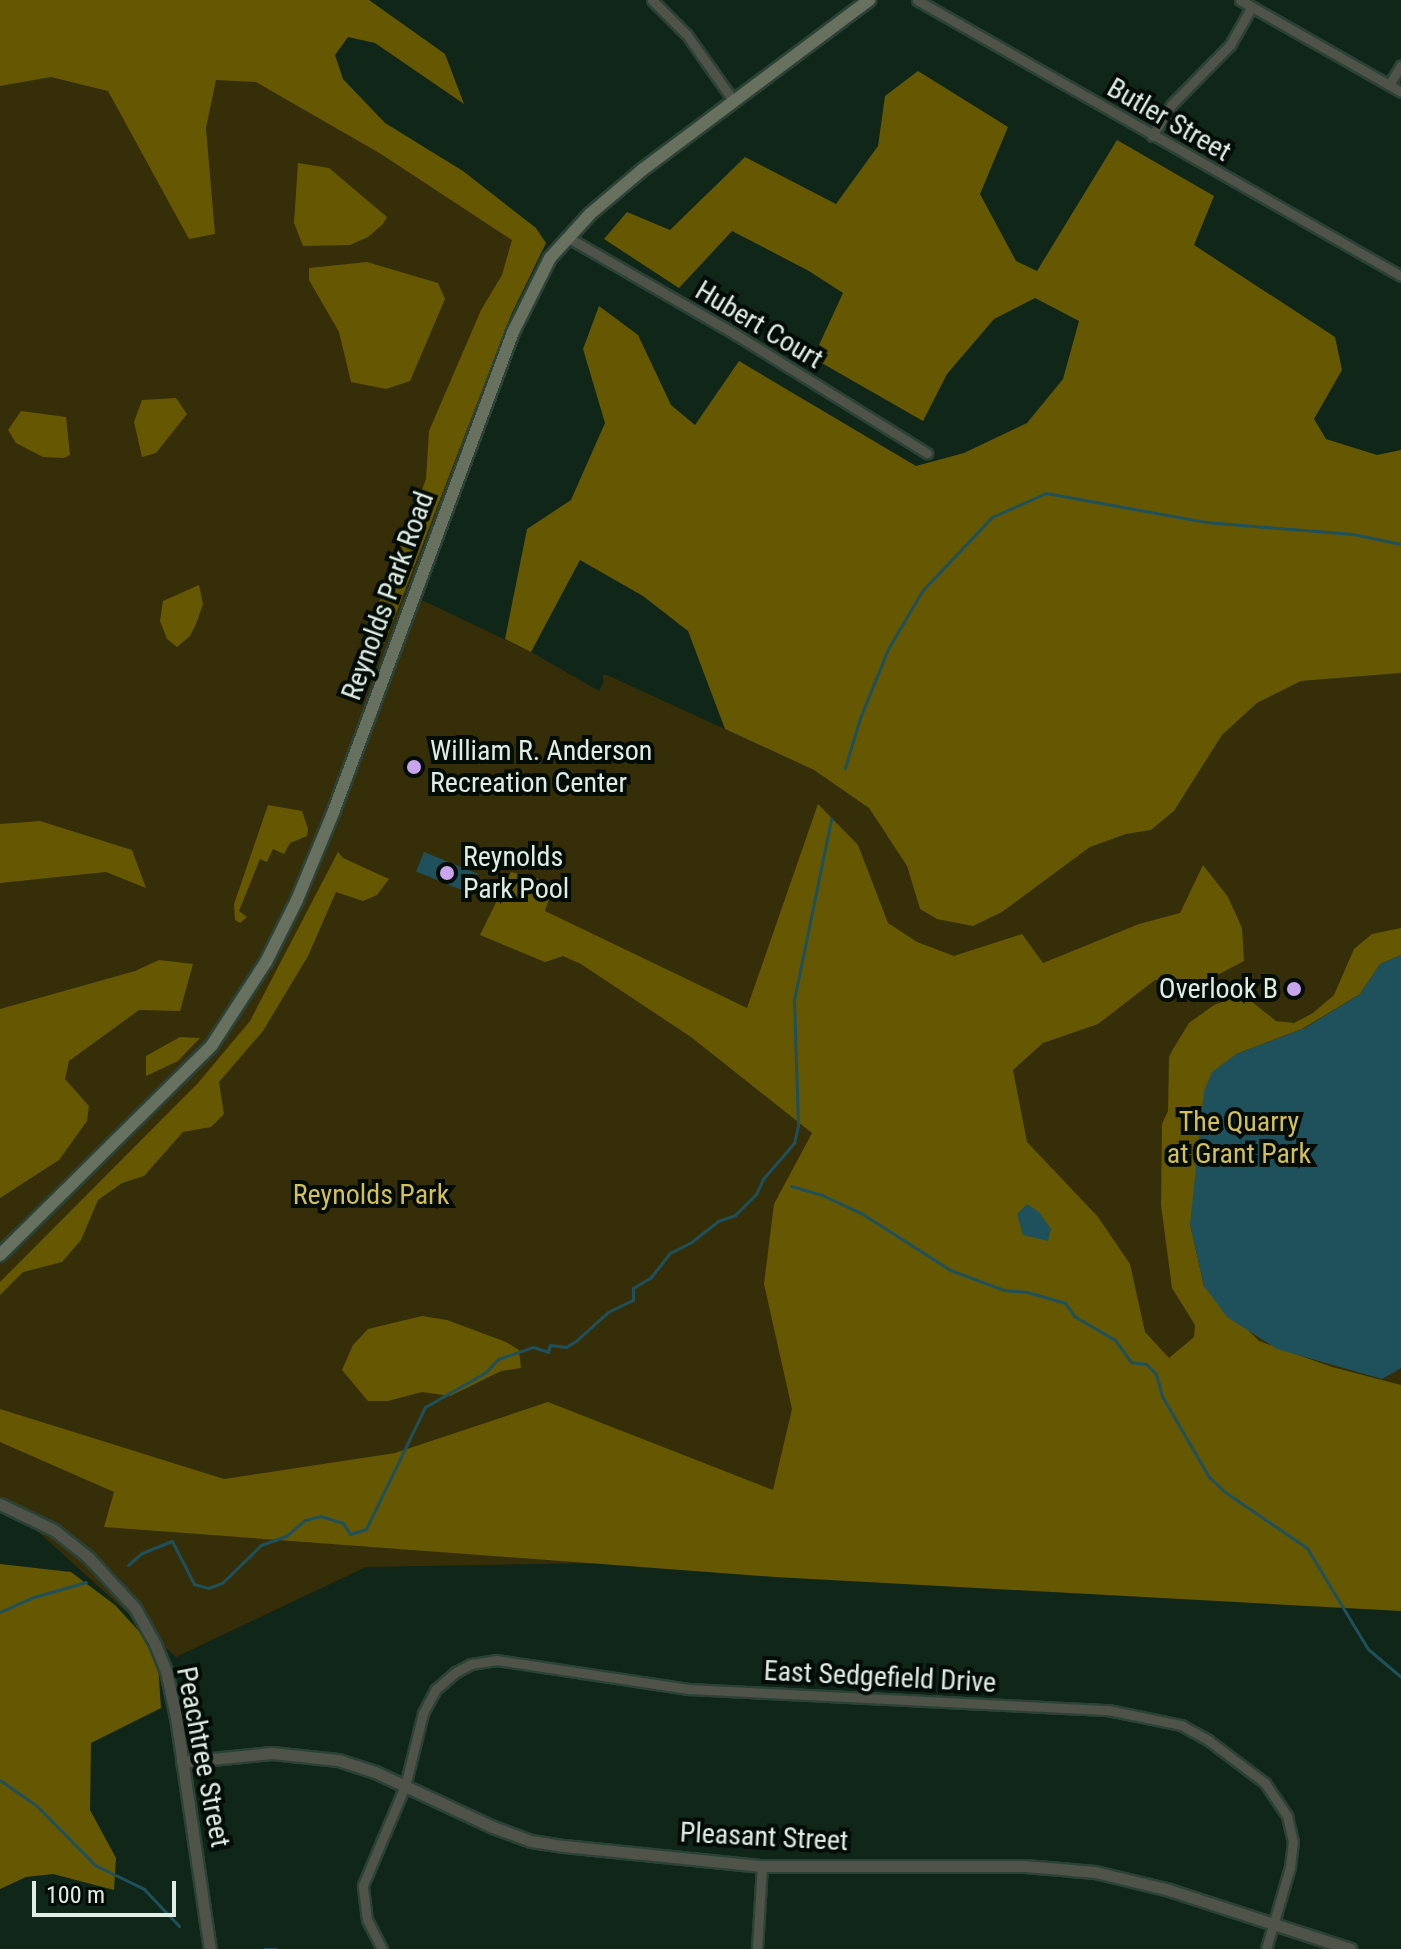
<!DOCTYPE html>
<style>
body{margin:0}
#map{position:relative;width:1401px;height:1949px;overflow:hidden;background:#0f2619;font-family:"Roboto Condensed",sans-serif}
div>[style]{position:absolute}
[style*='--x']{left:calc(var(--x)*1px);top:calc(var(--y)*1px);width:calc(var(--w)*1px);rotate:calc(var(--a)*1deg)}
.green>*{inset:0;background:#352e09}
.forest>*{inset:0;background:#665802}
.water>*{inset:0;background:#1f515d;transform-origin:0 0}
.stream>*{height:3px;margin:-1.5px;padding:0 1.5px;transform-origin:1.5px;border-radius:1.5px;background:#1f515d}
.roads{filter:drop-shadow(2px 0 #2c4236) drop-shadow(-2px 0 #2c4236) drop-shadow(0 2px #2c4236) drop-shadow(0 -2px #2c4236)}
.minor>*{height:9px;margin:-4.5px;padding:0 4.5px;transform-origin:4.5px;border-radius:4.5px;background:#4f5349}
.tertiary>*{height:11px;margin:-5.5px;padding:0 5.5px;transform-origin:5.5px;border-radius:5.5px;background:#4f5349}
.secondary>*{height:12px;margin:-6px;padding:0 6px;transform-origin:6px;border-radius:6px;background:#687060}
.dots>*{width:22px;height:22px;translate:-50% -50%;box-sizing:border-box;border:4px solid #040c07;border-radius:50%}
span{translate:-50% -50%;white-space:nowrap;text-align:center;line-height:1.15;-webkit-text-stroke:8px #040c07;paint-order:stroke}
.street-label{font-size:28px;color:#e0ede5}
.poi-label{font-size:28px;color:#e0ede5}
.left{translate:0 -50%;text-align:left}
.right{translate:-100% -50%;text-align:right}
.park-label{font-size:28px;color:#d4bf5a}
.scale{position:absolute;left:32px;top:1881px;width:144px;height:36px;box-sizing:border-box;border:4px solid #e0ede5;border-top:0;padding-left:10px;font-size:24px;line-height:28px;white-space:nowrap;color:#e0ede5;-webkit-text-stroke:6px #040c07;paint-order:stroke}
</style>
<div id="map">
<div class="green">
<i style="clip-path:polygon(0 0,256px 81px,491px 218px,546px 243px,511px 315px,404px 598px,424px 601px,531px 652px,599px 691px,604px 681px,602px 675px,607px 675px,814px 770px,869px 808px,907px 866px,920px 909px,973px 926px,1002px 912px,1090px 847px,1126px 834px,1151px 830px,1174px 811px,1222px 735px,1257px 703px,1301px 681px,1401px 673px,1401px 1518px,654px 1562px,366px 1567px,176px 1657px,0 1497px)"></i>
</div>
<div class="forest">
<i style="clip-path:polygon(0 0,369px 0,445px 54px,464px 104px,375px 43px,348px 37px,335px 55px,343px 79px,385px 123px,463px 171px,536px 228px,546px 243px,511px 315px,365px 694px,355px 688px,359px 654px,426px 479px,429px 431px,481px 310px,502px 275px,512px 240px,381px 154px,256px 82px,216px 80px,206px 128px,215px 234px,189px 239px,108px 91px,51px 77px,0 86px)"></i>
<i style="clip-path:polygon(918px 71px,1008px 127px,980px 194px,1016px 261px,1037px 271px,1117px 140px,1214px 196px,1194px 245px,1335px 337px,1342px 370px,1314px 419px,1326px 439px,1377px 455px,1401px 450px,1401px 673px,1301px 681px,1257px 703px,1222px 735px,1174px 811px,1151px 830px,1126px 834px,1090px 847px,1002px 912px,973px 926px,937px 919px,920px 909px,907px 866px,869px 808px,814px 770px,725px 729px,688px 631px,643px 596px,580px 560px,531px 652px,505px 639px,527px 529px,571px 500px,605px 423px,583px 349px,599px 306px,638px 335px,671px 405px,695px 425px,739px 361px,916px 466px,964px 453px,1027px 423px,1063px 379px,1079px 321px,1035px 298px,994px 319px,947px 374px,923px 421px,813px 358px,843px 293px,809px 271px,732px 231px,679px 288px,604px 239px,627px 212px,670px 230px,745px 157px,836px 204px,878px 146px,885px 96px)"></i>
<i style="clip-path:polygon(298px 163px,329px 168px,387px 217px,383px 224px,368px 237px,350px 245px,303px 246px,294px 223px)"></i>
<i style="clip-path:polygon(367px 262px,438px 283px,445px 299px,410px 381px,386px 389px,351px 382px,339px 332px,309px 280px,309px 268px)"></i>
<i style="clip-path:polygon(176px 398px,187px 414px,156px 453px,142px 457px,134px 422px,142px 400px)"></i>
<i style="clip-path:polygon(21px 411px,66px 417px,70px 455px,64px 458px,43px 457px,16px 443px,8px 430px)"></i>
<i style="clip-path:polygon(199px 585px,203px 604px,196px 624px,190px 636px,177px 647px,167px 639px,160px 621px,163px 601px)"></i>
<i style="clip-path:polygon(818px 804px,858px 845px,888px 923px,917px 942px,954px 956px,1022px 934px,1043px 963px,1139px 924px,1180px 913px,1203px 865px,1228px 897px,1242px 928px,1244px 961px,1206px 981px,1155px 980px,1098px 1024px,1043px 1043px,1013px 1070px,1027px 1142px,1098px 1217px,1130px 1264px,1145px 1332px,1169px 1358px,1194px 1337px,1195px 1325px,1172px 1288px,1161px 1205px,1162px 1124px,1168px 1111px,1169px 1057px,1173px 1049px,1189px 1023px,1214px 1005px,1242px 994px,1276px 1021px,1294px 1023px,1313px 1013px,1334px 995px,1354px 949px,1372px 934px,1401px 928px,1401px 955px,1380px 964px,1360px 994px,1302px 1029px,1236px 1054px,1190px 1224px,1204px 1286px,1259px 1341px,1332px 1367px,1401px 1385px,1401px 1611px,775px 1577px,104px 1527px,114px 1492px,0 1442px,0 1409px,224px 1479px,395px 1453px,548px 1402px,773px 1490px,792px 1409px,764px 1284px,774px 1204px,812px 1133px,691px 1037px,581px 964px,563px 956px,545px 962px,480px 935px,511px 872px,554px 883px,545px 911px,747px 1008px)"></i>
<i style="clip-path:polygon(268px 805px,302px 811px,308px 829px,307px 836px,290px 843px,284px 854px,273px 849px,267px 862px,260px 859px,239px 911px,247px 917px,240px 923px,235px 920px,234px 904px)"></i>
<i style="clip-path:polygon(40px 821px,132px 850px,146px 888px,106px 872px,0 883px,0 824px)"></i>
<i style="clip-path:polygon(338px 852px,343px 858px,389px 879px,377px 895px,363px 901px,336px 892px,308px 956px,263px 1031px,219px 1082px,224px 1114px,211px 1127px,183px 1132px,144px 1176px,122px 1183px,98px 1200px,81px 1240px,62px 1262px,23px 1272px,0 1295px,0 1282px,198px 1083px,250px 1021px)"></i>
<i style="clip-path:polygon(159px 960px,193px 964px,180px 1011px,139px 1010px,69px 1061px,65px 1079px,89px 1106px,87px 1121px,59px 1160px,0 1198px,0 1009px,135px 971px)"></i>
<i style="clip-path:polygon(180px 1037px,200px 1038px,178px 1061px,146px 1076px,146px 1056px)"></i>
<i style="clip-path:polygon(422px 1316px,447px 1320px,506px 1342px,519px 1350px,521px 1368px,501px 1371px,450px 1396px,422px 1392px,388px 1401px,368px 1401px,342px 1370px,353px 1345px,368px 1329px)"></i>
<i style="clip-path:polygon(0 1564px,71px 1572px,115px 1605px,157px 1651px,161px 1708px,91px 1743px,90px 1810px,116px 1858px,114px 1890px,53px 1874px,26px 1877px,0 1889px)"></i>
</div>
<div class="water">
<i style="left:424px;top:852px;width:58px;height:21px;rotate:22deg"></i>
<i style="clip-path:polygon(1401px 955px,1401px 1368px,1382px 1379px,1277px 1349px,1227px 1317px,1204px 1286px,1190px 1224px,1204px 1091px,1212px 1072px,1236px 1054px,1305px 1028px,1360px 994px,1380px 964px)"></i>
<i style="clip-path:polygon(1027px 1204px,1039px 1212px,1051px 1229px,1048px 1241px,1023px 1235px,1017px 1214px)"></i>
</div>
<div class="stream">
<i style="--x:845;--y:768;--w:52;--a:-73.3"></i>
<i style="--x:860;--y:718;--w:74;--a:-67.9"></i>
<i style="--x:888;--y:649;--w:67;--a:-59.6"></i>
<i style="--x:922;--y:591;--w:102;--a:-46.6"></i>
<i style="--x:992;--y:517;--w:59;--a:-24"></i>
<i style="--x:1046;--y:493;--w:163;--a:10.3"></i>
<i style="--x:1206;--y:522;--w:147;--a:4.7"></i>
<i style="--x:1353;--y:534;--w:49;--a:11.8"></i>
<i style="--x:791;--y:1186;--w:32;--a:16"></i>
<i style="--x:822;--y:1195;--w:43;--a:24.8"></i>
<i style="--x:861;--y:1213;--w:106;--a:32.6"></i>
<i style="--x:950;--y:1270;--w:58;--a:20.3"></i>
<i style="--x:1004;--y:1290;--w:23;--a:5"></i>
<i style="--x:1027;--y:1292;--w:40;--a:16"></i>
<i style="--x:1065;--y:1303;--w:16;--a:55"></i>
<i style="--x:1074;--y:1316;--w:48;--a:30.3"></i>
<i style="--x:1115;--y:1340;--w:27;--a:54"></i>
<i style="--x:1131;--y:1362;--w:15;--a:8"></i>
<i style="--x:1146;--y:1364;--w:14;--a:45"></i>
<i style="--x:1156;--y:1374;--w:23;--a:75"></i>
<i style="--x:1162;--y:1396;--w:94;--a:59.9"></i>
<i style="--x:1209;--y:1477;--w:22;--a:43"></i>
<i style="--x:1225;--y:1492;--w:99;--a:34.3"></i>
<i style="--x:1307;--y:1548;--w:118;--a:58.9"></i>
<i style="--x:1368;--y:1649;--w:43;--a:40.3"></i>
<i style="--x:128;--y:1565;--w:18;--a:-41"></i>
<i style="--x:142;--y:1553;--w:32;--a:-22"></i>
<i style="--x:172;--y:1541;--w:48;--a:62.9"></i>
<i style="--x:194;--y:1584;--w:15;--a:16"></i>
<i style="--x:208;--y:1588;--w:15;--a:-20"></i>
<i style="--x:222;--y:1583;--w:54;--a:-44.3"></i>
<i style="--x:261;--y:1545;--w:27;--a:-20"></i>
<i style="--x:286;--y:1536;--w:25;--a:-40"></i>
<i style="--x:305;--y:1520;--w:16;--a:-14"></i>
<i style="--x:321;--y:1516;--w:23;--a:18"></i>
<i style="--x:343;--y:1523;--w:13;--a:58"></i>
<i style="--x:350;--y:1534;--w:17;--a:-17"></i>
<i style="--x:366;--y:1529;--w:136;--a:-64.2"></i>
<i style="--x:425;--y:1407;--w:70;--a:-29.8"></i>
<i style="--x:486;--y:1372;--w:18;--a:-47"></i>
<i style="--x:498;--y:1359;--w:37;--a:-19"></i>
<i style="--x:533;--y:1347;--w:16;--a:18"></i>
<i style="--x:548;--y:1352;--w:7;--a:-74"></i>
<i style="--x:550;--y:1345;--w:16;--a:7"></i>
<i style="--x:566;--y:1347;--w:12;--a:-31"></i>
<i style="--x:576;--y:1341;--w:43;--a:-42.2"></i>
<i style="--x:608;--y:1312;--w:28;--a:-26"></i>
<i style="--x:633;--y:1300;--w:12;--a:-90"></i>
<i style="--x:633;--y:1288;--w:21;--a:-31"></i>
<i style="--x:651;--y:1277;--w:31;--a:-52"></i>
<i style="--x:670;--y:1253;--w:22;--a:-27"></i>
<i style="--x:690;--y:1243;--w:36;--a:-38"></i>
<i style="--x:718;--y:1221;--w:18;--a:-19"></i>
<i style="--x:735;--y:1215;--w:30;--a:-45"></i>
<i style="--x:756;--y:1194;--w:17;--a:-65"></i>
<i style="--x:763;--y:1179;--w:48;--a:-49.3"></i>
<i style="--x:794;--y:1143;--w:17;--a:-77"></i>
<i style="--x:798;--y:1126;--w:126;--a:-91.8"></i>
<i style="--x:794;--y:1000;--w:185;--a:-78.4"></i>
<i style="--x:0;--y:1612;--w:37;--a:-24"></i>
<i style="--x:34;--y:1597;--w:54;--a:-16.1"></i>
<i style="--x:0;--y:1780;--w:45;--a:35.1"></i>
<i style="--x:37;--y:1806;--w:83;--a:45.5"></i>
<i style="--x:95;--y:1865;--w:55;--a:26.1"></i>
<i style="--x:144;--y:1889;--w:51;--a:46.6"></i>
<i style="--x:264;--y:1949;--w:12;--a:0"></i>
</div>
<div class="roads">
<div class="minor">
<i style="--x:652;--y:0;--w:49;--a:45"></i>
<i style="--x:687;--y:35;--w:80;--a:54.7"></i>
<i style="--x:917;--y:0;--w:557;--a:29.69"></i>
<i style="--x:1240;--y:0;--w:185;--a:29.7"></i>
<i style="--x:1389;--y:85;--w:23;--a:-59"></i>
<i style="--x:1152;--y:136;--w:36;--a:-58"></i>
<i style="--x:1171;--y:105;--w:84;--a:-45.5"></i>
<i style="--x:1230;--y:45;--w:43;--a:-60.4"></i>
<i style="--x:567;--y:237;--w:194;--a:30"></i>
<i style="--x:735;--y:334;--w:226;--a:31.8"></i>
<i style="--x:382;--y:1949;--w:33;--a:-117"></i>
<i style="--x:367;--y:1920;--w:35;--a:-97"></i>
<i style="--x:363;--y:1885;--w:108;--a:-67"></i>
<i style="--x:405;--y:1786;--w:75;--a:-76.1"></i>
<i style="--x:423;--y:1713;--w:26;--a:-62"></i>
<i style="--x:435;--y:1690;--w:28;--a:-41"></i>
<i style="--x:456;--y:1672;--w:17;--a:-28"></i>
<i style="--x:471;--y:1664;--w:26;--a:-9"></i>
<i style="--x:497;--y:1660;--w:194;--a:8.6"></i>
<i style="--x:689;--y:1689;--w:420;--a:2.9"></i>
<i style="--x:1108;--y:1710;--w:75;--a:11.6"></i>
<i style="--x:1181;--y:1725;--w:31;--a:29"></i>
<i style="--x:1208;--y:1740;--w:71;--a:37"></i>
<i style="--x:1265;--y:1783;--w:40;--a:56"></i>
<i style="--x:1287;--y:1816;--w:27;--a:77"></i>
<i style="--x:1293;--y:1842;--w:25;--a:97"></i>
<i style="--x:1290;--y:1867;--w:85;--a:106.3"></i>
<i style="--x:757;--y:1949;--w:83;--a:-86.6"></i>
</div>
<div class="tertiary">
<i style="--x:0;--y:1504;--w:60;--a:25.7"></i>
<i style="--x:54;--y:1530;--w:43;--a:38.5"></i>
<i style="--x:88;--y:1557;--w:69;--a:47.3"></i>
<i style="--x:135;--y:1608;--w:41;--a:60.9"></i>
<i style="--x:155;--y:1644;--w:29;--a:68"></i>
<i style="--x:166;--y:1671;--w:47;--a:77.7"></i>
<i style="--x:176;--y:1717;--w:234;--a:81.7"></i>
<i style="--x:182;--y:1762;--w:90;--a:-5.7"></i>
<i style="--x:272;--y:1753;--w:66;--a:6.1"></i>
<i style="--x:338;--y:1760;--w:39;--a:18"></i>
<i style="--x:375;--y:1772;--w:130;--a:25"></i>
<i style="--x:493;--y:1827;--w:40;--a:20.2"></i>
<i style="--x:531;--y:1841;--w:33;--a:9"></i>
<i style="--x:564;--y:1846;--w:199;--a:5.8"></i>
<i style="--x:762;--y:1866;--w:262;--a:0"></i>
<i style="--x:1024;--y:1866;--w:71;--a:4.8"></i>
<i style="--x:1095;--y:1872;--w:73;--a:13.5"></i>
<i style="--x:1166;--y:1889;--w:194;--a:18"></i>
</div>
<div class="secondary">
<i style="--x:0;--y:1255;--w:298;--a:-44.7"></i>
<i style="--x:212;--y:1045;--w:99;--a:-57"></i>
<i style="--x:266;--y:962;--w:69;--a:-63.4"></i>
<i style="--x:297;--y:900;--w:94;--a:-67.5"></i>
<i style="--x:333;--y:813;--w:514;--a:-69.48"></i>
<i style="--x:513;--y:332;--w:83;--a:-63.4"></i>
<i style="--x:550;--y:258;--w:59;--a:-47.7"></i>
<i style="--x:590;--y:214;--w:68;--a:-40.2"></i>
<i style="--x:642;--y:170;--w:284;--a:-36.8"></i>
</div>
</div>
<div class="dots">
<i style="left:414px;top:767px;background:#c9a5ee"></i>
<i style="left:447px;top:873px;background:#c9a5ee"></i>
<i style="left:1294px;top:989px;background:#c9a5ee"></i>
</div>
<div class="street-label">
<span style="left:1169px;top:120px;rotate:30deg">Butler Street</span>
<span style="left:759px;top:325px;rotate:31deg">Hubert Court</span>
<span style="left:388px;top:596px;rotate:-70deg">Reynolds Park Road</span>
<span style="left:880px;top:1677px;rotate:3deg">East Sedgefield Drive</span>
<span style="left:203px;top:1757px;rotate:79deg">Peachtree Street</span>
<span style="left:764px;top:1837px;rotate:3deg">Pleasant Street</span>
</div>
<div class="poi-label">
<span class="left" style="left:430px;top:767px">William R. Anderson<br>Recreation Center</span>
<span class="left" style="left:463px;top:873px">Reynolds<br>Park Pool</span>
<span class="right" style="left:1278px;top:989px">Overlook B</span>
</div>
<div class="park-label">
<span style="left:1239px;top:1138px">The Quarry<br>at Grant Park</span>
<span style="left:371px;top:1195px">Reynolds Park</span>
</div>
<div class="scale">100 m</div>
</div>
